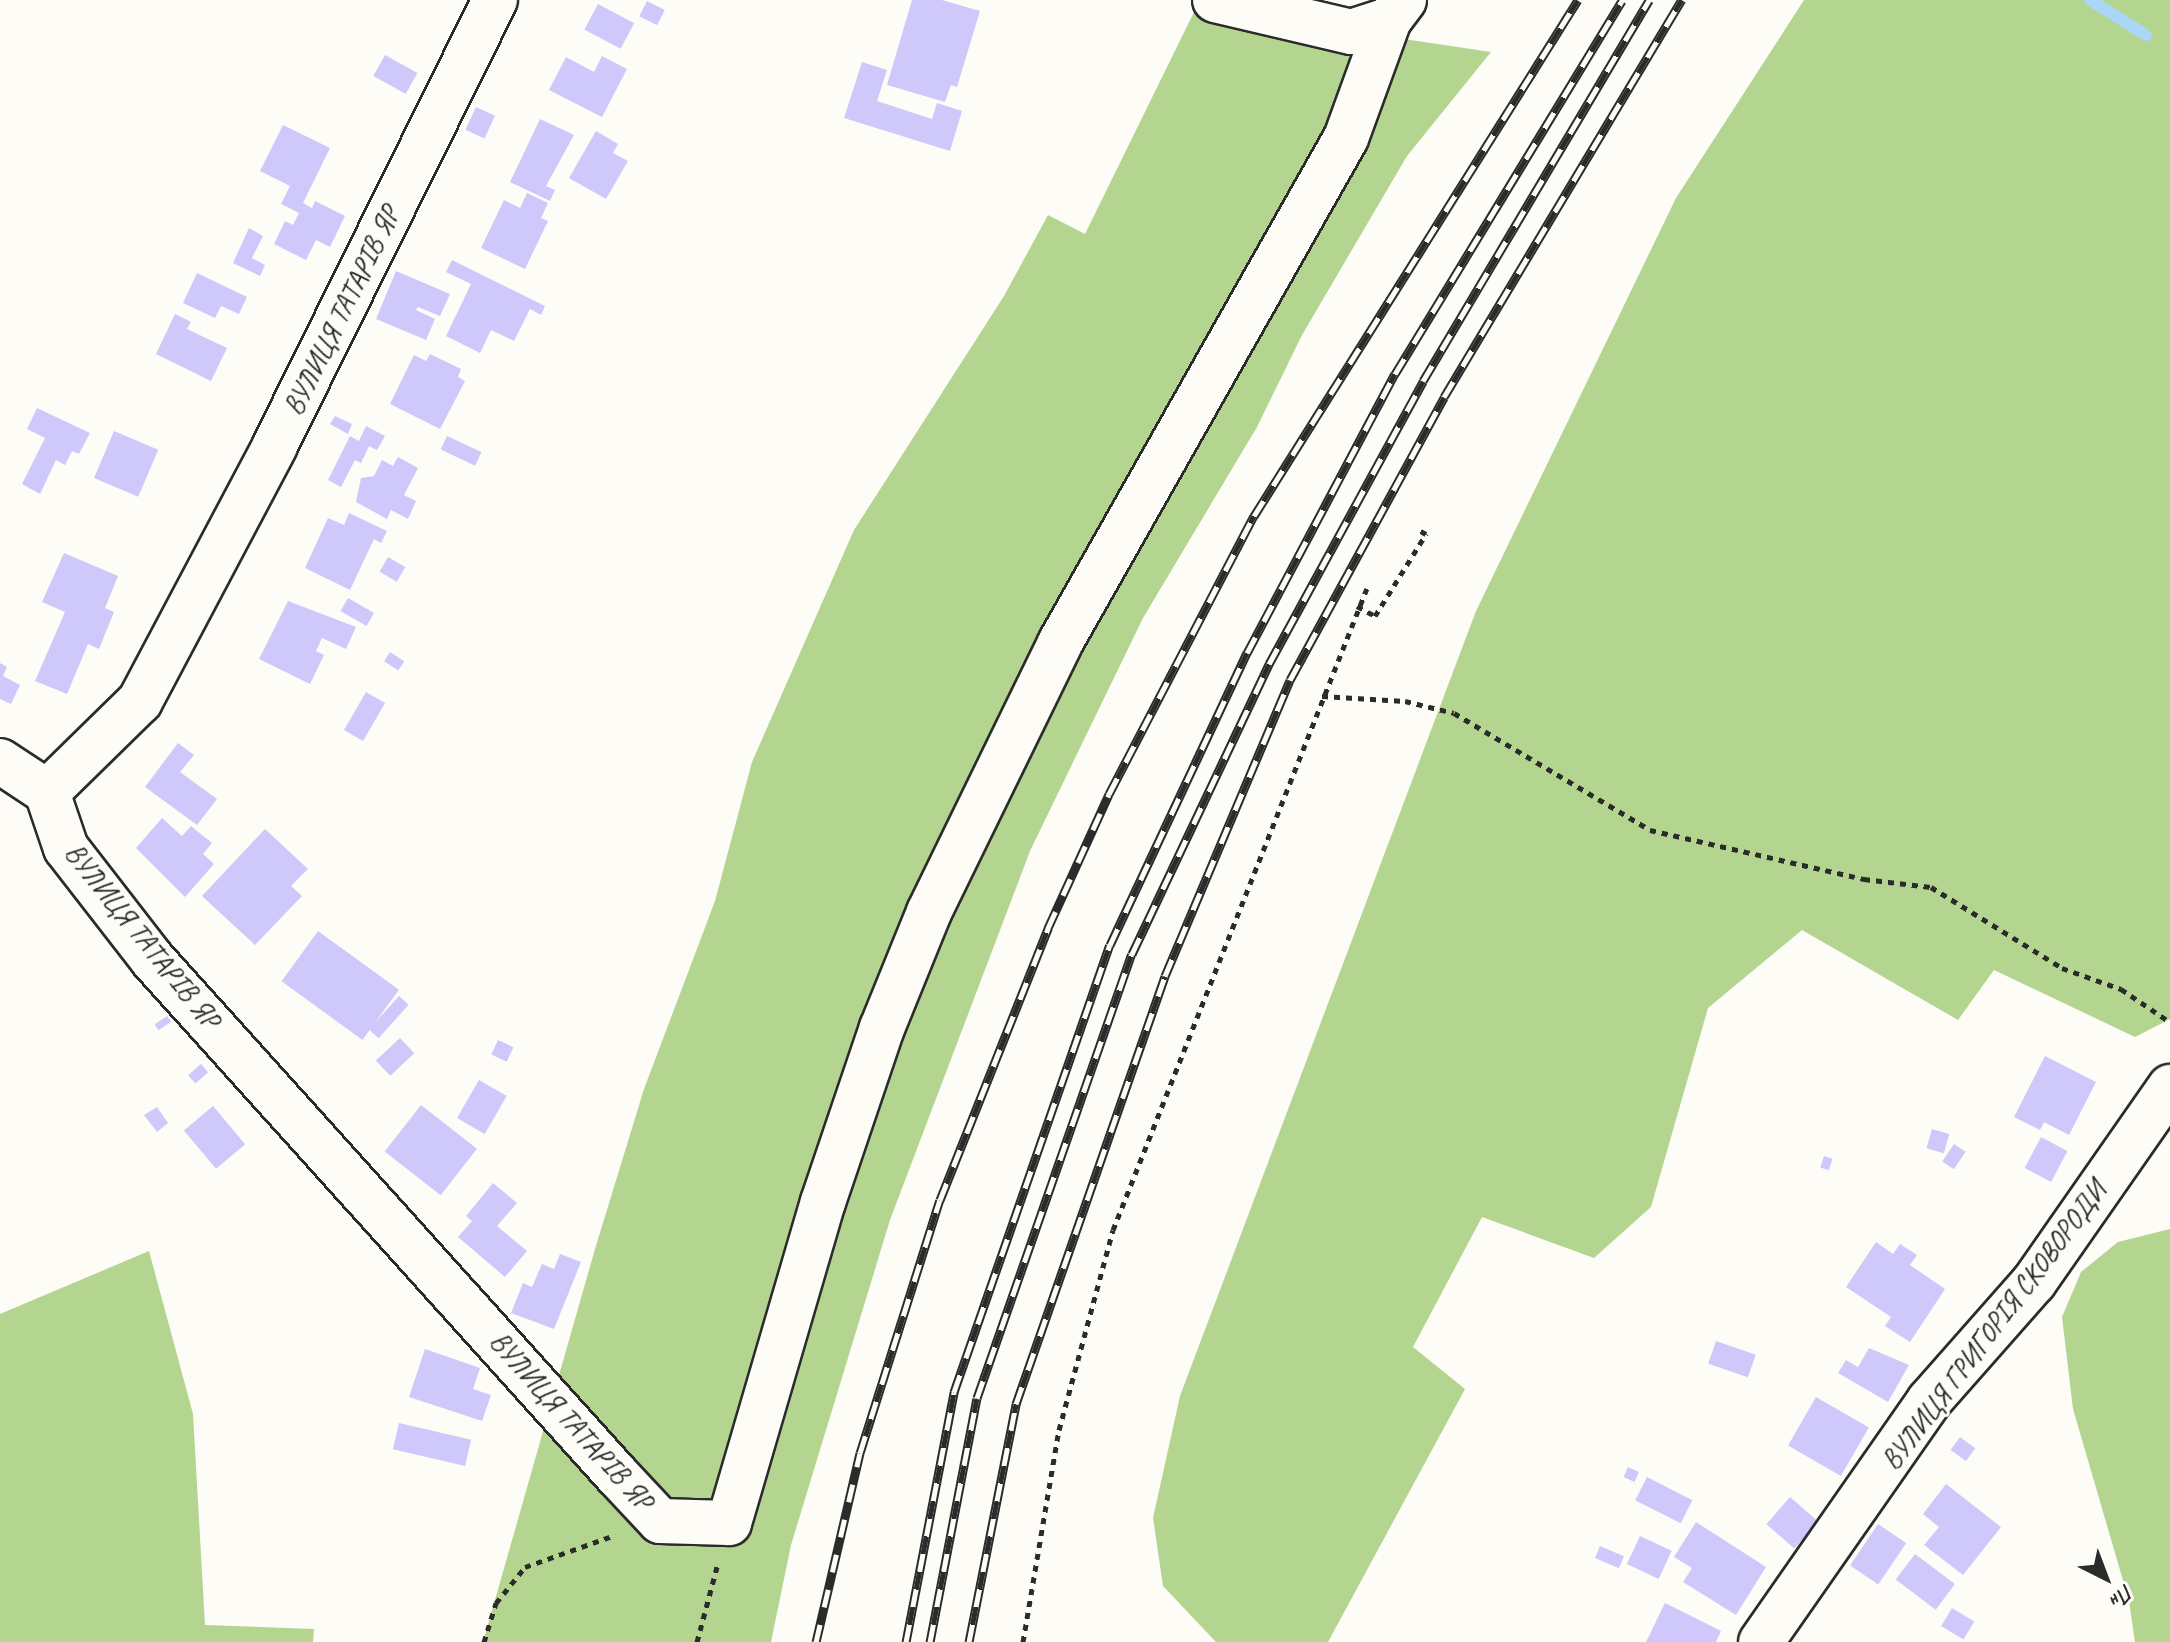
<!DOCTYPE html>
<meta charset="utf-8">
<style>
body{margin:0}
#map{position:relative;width:2170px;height:1642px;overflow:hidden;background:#fdfcf7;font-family:Caveat,sans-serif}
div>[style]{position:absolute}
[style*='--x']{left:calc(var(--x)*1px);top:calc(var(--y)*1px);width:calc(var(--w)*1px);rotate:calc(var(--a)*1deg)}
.green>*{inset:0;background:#b4d58f}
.stream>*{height:12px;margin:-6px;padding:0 6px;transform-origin:6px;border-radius:6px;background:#acd6f7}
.building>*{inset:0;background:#cfc8fb;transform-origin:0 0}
.path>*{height:5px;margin-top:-2.5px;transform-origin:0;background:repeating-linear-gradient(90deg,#2b2b2b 0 6px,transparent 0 12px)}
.roads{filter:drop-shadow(2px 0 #2b2b2b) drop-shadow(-2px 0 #2b2b2b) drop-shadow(0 2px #2b2b2b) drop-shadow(0 -2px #2b2b2b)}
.minor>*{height:44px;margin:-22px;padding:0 22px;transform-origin:22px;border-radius:22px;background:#fdfcf7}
.rail>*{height:9px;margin-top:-4.5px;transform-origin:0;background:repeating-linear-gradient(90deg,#fdfcf7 0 18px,#2b2b2b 0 36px);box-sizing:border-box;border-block:2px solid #2b2b2b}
span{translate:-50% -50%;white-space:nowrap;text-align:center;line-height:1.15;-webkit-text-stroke:6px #fdfcf7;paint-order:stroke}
.street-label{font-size:28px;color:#2b2b2b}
.north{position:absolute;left:2066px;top:1538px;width:80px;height:80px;-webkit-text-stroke:6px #fdfcf7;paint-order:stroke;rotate:138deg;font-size:22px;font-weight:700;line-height:32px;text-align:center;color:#2b2b2b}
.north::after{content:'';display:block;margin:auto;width:28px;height:36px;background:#2b2b2b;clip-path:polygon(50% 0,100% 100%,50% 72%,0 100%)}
</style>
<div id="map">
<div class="green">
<i style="clip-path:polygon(1804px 0,2170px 0,2170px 1019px,2135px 1037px,1994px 970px,1958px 1020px,1802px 930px,1708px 1008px,1651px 1207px,1594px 1258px,1482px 1217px,1413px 1347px,1465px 1389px,1328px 1642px,1216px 1642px,1163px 1586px,1153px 1518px,1180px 1396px,1476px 611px,1676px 198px)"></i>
<i style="clip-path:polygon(1196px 8px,1491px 52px,1407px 156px,1302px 335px,1257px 427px,1143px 618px,1030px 851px,890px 1220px,791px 1545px,771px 1642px,483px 1642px,595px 1249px,644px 1089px,715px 901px,752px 762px,854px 530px,1004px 296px,1048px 215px,1085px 234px)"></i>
<i style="clip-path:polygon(2170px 1229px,2170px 1642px,2135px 1642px,2129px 1601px,2073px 1409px,2062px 1317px,2081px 1272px,2118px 1242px)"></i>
<i style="clip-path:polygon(149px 1251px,193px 1414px,205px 1625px,314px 1629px,313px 1642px,0 1642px,0 1314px)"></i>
</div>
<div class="stream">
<i style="--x:2090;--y:0;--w:66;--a:32"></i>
</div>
<div class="building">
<i style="clip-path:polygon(912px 0,942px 0,980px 11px,957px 87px,951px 85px,945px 102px,887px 85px)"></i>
<i style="left:647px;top:1px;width:20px;height:17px;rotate:27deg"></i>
<i style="left:598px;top:4px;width:41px;height:29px;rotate:28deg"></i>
<i style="left:385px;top:55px;width:37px;height:24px;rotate:29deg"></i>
<i style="clip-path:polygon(602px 56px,627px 69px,602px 117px,549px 90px,566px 57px,594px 72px)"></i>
<i style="clip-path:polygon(862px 62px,887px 70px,877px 101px,932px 119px,937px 103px,962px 111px,950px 151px,844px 118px)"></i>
<i style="left:476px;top:107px;width:21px;height:25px;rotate:25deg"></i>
<i style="clip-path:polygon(540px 119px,574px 135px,546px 186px,555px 190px,550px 201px,510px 182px)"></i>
<i style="clip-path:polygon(283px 125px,330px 148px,303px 203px,312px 208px,315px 201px,345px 216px,330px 247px,316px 240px,306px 260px,274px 244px,285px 221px,293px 225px,299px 213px,281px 204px,290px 186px,260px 171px)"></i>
<i style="clip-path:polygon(596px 131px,618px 144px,613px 153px,628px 161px,606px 199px,569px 178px)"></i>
<i style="clip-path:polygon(527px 193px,548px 203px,541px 218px,548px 221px,525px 269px,481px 248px,504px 200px,520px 208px)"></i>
<i style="clip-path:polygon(249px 228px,263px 236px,252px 258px,265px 265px,260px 276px,233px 263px)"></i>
<i style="clip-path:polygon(452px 260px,545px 306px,541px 315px,530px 309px,514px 341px,491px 330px,480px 353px,446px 336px,471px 284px,446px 272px)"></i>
<i style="clip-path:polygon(396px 271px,450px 294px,440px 316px,418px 307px,416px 310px,435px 319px,426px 340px,376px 319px)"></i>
<i style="clip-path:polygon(197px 273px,247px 297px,239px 314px,221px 306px,215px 318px,183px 303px)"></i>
<i style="clip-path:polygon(175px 314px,191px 322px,187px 329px,227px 348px,211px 381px,156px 354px)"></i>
<i style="clip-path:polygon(430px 354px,461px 369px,458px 377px,465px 381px,440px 429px,390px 404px,414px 355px,426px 361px)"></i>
<i style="clip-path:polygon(37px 408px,90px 433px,79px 454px,72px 451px,65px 465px,56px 460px,40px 494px,22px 484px,45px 438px,27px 429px)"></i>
<i style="clip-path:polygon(335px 416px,352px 424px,348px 434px,330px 424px)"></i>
<i style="clip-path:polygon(366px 426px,385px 436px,377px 450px,369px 446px,361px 463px,355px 460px,341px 487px,328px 480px,350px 436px,359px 441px)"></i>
<i style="left:114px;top:431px;width:48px;height:51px;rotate:23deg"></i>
<i style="left:447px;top:436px;width:38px;height:15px;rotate:25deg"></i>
<i style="clip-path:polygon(398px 457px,418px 468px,404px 495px,416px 501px,408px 519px,391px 510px,387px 519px,356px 502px,361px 478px,374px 476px,382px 460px,393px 466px)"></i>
<i style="clip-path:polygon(349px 513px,387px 531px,381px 543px,374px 539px,350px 590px,305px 568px,328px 518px,344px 525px)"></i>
<i style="clip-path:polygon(64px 553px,118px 576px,105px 608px,114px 612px,99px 649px,88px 644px,67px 694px,35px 681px,65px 612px,42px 602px)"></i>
<i style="left:388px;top:557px;width:20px;height:17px;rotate:30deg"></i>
<i style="left:348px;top:598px;width:30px;height:15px;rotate:30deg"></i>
<i style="clip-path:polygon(288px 601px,356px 627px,346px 649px,322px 638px,316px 651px,324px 655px,310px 684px,259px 659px)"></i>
<i style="left:390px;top:652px;width:17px;height:11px;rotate:33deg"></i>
<i style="clip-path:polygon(0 663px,7px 667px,3px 676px,20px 685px,11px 704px,0 699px)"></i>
<i style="left:366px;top:692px;width:22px;height:44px;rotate:30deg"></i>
<i style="clip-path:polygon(178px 743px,194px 755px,180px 772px,217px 799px,197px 825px,145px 787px)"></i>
<i style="clip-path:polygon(162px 818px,182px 836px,191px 826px,212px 843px,203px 854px,214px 864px,185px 897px,136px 848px)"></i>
<i style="clip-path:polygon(265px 829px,308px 869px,291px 886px,302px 896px,255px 945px,202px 896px)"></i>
<i style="left:318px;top:931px;width:100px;height:62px;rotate:36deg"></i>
<i style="left:399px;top:996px;width:13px;height:45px;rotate:42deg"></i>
<i style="left:167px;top:1016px;width:7px;height:15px;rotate:56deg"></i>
<i style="left:400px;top:1038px;width:21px;height:33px;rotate:47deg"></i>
<i style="left:498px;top:1040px;width:17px;height:16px;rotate:25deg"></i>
<i style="clip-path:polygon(2045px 1056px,2096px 1082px,2069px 1135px,2044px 1122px,2040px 1130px,2014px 1117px)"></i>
<i style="left:201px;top:1064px;width:11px;height:17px;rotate:49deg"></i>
<i style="left:479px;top:1080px;width:32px;height:44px;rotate:30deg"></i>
<i style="left:421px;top:1105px;width:71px;height:59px;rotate:38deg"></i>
<i style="left:213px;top:1106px;width:50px;height:38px;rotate:50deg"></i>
<i style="clip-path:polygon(157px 1107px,168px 1123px,157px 1132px,144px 1115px)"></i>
<i style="left:1932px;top:1129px;width:18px;height:20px;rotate:16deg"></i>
<i style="left:2041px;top:1137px;width:30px;height:35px;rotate:28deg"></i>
<i style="left:1954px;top:1144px;width:14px;height:21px;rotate:34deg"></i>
<i style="left:1824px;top:1156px;width:9px;height:12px;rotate:18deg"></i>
<i style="clip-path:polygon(493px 1183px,517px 1203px,497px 1226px,527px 1251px,505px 1277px,458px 1237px,472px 1221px,466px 1216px)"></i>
<i style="clip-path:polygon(1876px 1242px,1893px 1254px,1900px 1244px,1917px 1255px,1910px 1265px,1945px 1289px,1910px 1342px,1885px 1326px,1891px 1317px,1846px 1287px)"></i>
<i style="clip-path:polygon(560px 1254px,581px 1262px,554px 1329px,511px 1313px,523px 1283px,532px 1287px,542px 1264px,554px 1269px)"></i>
<i style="left:1716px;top:1341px;width:42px;height:24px;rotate:19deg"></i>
<i style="clip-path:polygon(1869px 1348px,1909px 1365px,1888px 1402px,1838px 1373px,1846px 1360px,1858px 1367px)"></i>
<i style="clip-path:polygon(425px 1349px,480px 1368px,473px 1389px,491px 1395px,482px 1421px,409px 1397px)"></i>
<i style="left:1816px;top:1397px;width:61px;height:56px;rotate:30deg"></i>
<i style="left:399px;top:1423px;width:74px;height:27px;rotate:13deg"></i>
<i style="left:1960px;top:1437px;width:19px;height:16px;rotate:36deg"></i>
<i style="left:1628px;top:1467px;width:12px;height:11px;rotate:24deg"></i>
<i style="left:1647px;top:1477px;width:51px;height:26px;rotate:27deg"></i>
<i style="clip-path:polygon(1946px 1484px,2001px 1527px,1963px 1575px,1924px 1545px,1939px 1527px,1923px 1514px)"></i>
<i style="left:1790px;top:1497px;width:37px;height:36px;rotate:41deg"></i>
<i style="clip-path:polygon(1696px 1522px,1766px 1567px,1736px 1615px,1683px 1582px,1692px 1568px,1674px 1557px)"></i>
<i style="left:1878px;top:1524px;width:34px;height:50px;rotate:34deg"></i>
<i style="left:1640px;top:1536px;width:35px;height:31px;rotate:25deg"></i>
<i style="left:1600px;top:1546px;width:26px;height:13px;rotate:23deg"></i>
<i style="left:1915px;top:1554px;width:50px;height:32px;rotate:37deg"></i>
<i style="clip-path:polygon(1665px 1603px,1721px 1631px,1716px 1642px,1646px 1642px)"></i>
<i style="left:1952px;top:1608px;width:26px;height:21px;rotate:31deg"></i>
</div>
<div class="path">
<i style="--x:1357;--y:606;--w:21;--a:29"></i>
<i style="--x:1375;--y:616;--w:97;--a:-58.1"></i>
<i style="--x:1426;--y:534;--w:10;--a:-151"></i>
<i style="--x:1322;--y:696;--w:83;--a:3.4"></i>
<i style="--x:1405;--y:701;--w:50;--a:13.8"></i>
<i style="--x:1454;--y:713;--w:228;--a:30.8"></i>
<i style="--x:1650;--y:830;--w:220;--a:12.9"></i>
<i style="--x:1864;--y:879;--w:67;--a:6.8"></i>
<i style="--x:1931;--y:887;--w:154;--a:31.7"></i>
<i style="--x:2062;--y:968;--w:63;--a:19.6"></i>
<i style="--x:2121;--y:989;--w:59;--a:34"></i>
<i style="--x:484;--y:1642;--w:41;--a:-72.9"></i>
<i style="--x:496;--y:1603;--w:46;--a:-51.1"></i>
<i style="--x:525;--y:1567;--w:96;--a:-19.6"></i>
<i style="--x:697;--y:1642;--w:82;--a:-75.1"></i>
<i style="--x:1023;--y:1642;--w:215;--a:-80.4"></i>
<i style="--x:1059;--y:1430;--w:207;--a:-74.9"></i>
<i style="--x:1113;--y:1230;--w:690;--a:-68.41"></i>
</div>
<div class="roads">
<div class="minor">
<i style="--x:495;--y:0;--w:497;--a:116.3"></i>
<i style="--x:275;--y:446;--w:289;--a:117.9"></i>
<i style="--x:140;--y:701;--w:130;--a:135.6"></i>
<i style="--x:47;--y:792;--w:59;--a:71.3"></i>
<i style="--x:66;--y:848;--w:140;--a:52.2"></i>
<i style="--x:152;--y:959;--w:695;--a:47.98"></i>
<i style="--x:617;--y:1475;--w:63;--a:46.9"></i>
<i style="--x:660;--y:1521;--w:69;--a:1.7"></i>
<i style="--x:729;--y:1523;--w:334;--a:-73.7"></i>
<i style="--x:823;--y:1202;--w:184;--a:-71.3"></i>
<i style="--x:882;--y:1028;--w:125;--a:-67.9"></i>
<i style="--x:929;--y:912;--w:299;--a:-64"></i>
<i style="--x:1060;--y:643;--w:580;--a:-60.48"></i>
<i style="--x:1346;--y:138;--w:126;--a:-70"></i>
<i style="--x:1389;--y:20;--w:25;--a:-53"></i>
<i style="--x:1215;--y:0;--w:140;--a:13.2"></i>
<i style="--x:1351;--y:32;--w:40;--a:-18"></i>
<i style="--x:0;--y:761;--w:56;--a:33.4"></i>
<i style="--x:1761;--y:1642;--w:294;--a:-55.1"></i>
<i style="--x:1929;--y:1401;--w:159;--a:-48.6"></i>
<i style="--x:2034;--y:1282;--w:238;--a:-55.1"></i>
</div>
</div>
<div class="rail">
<i style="--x:816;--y:1642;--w:194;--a:-76.9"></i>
<i style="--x:860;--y:1453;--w:265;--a:-72.5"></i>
<i style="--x:940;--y:1200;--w:293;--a:-68.3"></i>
<i style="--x:1048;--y:928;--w:147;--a:-65.5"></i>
<i style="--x:1109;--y:794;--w:314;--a:-62.5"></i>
<i style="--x:1254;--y:516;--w:609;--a:-57.88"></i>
<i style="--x:906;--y:1642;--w:255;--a:-79.1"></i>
<i style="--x:954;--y:1392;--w:473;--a:-70.8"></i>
<i style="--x:1110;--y:945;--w:323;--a:-64.9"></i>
<i style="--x:1247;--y:653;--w:316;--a:-62.1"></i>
<i style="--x:1395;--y:374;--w:437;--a:-58.7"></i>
<i style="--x:930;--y:1642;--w:248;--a:-79.1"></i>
<i style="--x:977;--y:1398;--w:470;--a:-70.8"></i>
<i style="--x:1132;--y:954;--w:321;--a:-64.7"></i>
<i style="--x:1269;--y:664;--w:322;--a:-61.4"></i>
<i style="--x:1423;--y:381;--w:443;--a:-59.3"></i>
<i style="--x:969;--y:1642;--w:243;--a:-78.8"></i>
<i style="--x:1016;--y:1404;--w:453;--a:-70.8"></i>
<i style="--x:1165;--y:976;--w:321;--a:-67.1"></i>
<i style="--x:1290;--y:680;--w:322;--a:-61.4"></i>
<i style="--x:1444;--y:397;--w:463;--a:-59.1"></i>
</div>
<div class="street-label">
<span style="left:342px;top:311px;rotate:-64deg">ВУЛИЦЯ ТАТАРІВ ЯР</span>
<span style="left:142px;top:936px;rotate:51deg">ВУЛИЦЯ ТАТАРІВ ЯР</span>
<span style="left:1994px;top:1326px;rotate:-53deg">ВУЛИЦЯ ГРИГОРІЯ СКОВОРОДИ</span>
<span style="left:571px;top:1421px;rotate:48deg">ВУЛИЦЯ ТАТАРІВ ЯР</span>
</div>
<div class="north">Пн</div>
</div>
